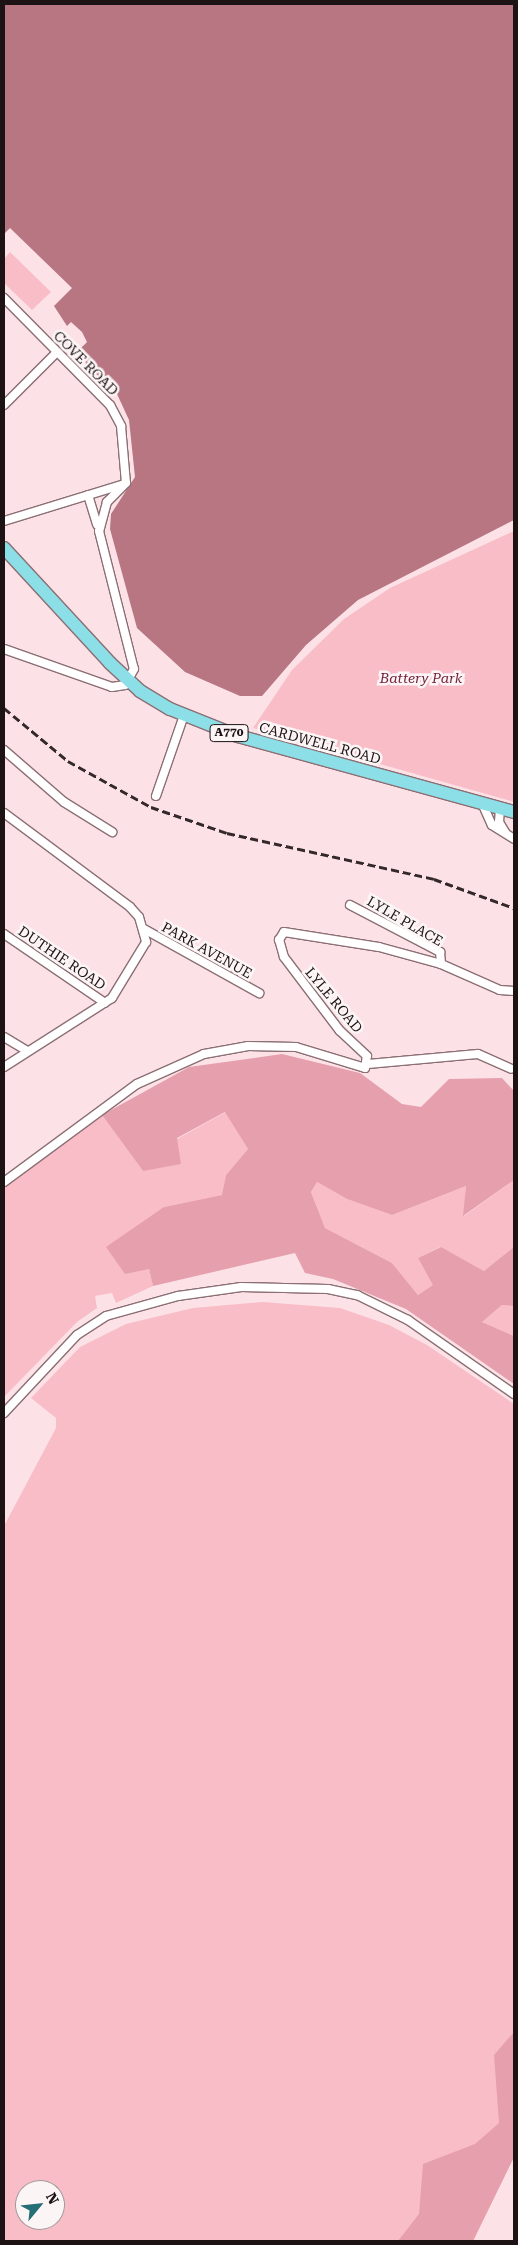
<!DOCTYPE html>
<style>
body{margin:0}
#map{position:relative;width:518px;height:2245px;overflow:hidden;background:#fce2e6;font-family:"Roboto Serif",serif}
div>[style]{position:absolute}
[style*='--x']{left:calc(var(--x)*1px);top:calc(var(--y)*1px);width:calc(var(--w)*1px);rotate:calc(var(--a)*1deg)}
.green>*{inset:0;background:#f9bdc8}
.forest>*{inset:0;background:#e69fac}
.water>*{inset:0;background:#b87582}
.roads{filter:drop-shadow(1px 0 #8b6f74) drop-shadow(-1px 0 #8b6f74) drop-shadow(0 1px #8b6f74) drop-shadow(0 -1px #8b6f74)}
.street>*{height:8px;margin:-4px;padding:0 4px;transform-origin:4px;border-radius:4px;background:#fff}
.primary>*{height:12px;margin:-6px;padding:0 6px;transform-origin:6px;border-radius:6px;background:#8cdfe7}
.rail>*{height:2.5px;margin-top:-1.25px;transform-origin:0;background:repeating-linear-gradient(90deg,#34292a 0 8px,transparent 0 12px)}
span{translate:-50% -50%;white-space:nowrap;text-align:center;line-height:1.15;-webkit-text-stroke:5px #fcf5f6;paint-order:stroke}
.shield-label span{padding:1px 4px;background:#fcf5f6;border:1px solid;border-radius:4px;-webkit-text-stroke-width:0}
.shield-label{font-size:12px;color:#1d1314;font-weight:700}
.street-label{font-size:14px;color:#1d1314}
.park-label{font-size:14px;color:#742139;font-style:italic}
.frame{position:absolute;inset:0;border:5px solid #1d1314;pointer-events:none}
.north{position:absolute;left:15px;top:2180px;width:50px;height:50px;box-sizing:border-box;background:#fcf5f6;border:1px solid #a39b9c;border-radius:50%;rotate:62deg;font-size:14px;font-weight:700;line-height:20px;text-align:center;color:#1d1314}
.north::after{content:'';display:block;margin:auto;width:18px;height:22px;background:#246e76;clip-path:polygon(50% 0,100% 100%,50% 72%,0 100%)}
</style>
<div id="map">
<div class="green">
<i style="clip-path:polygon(10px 252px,51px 292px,32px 310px,4px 283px,4px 259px)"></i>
<i style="clip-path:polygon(514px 531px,514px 802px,253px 728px,292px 670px,344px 619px,390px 588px)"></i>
<i style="clip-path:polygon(226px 1112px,248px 1149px,226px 1175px,223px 1195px,164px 1207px,149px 1269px,153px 1286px,116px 1303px,112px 1293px,95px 1296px,97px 1308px,77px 1322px,4px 1397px,4px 1188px,102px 1115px,143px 1171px,177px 1139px)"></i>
<i style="clip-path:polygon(514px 1180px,514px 1247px,508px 1254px,484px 1271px,440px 1247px,418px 1258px,434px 1285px,418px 1295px,392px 1263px,325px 1228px,311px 1192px,317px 1182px,347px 1199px,392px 1215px,466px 1186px,464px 1216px)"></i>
<i style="clip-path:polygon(evenodd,263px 1302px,340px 1308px,389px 1325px,427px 1345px,514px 1404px,514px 2157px,473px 2241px,4px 2241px,4px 1526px,56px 1428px,56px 1418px,31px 1398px,80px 1347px,126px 1324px,193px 1308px,263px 1302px,25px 2190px,55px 2190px,55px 2220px,25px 2220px,25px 2190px)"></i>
<i style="clip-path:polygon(502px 1305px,514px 1306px,514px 1336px,482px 1322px)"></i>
</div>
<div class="forest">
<i style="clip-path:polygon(282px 1054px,360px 1073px,402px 1104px,421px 1107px,449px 1079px,502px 1078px,514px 1091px,514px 1180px,463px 1216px,466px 1186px,392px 1215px,347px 1199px,317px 1182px,311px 1192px,325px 1228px,392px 1263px,418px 1295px,433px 1285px,418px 1258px,441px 1247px,484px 1271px,514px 1247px,514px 1306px,502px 1305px,482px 1322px,514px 1336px,514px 1384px,406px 1309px,333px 1279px,305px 1273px,295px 1253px,153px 1286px,149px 1269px,125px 1274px,106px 1247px,164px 1207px,222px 1195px,226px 1175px,248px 1149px,225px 1112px,177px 1138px,181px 1164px,143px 1171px,102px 1115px,189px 1067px)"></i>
<i style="clip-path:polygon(514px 2032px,514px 2157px,473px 2241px,398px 2241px,419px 2214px,423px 2164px,475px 2144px,499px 2123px,494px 2055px)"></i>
</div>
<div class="water">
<i style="clip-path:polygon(4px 4px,514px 4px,514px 520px,358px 600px,306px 645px,262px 696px,240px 696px,185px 672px,137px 628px,110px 529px,111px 514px,135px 477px,129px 420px,112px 383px,107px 385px,76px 353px,87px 342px,82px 332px,71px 322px,67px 326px,54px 306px,72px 288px,10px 228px,4px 234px)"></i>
</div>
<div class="roads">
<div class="street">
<i style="--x:4;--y:298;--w:151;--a:45.3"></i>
<i style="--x:110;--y:405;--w:24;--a:62"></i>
<i style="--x:121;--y:426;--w:57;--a:85"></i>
<i style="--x:126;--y:483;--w:27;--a:135"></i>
<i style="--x:107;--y:502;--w:30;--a:105"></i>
<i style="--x:99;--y:531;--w:142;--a:75.8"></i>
<i style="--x:134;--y:669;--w:18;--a:119"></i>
<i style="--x:125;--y:685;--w:13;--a:171"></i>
<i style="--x:112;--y:687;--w:114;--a:-160.6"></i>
<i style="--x:4;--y:405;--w:75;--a:-45"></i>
<i style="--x:88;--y:495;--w:31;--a:73"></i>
<i style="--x:4;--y:521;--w:126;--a:-17.1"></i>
<i style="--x:4;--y:750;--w:79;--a:40.9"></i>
<i style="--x:64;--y:802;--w:57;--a:32"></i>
<i style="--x:156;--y:796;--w:86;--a:-70.9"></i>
<i style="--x:482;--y:803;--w:24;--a:66"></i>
<i style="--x:492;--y:825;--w:26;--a:32"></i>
<i style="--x:500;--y:808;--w:14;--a:94"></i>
<i style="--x:499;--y:822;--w:12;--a:59"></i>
<i style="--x:4;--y:813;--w:157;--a:36.7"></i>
<i style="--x:130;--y:907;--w:13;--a:48"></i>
<i style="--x:139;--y:917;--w:26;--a:74"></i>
<i style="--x:146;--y:942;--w:66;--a:121.3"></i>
<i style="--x:112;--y:998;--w:128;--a:147.4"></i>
<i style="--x:350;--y:905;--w:102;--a:27.6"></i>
<i style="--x:440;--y:952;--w:12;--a:85"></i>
<i style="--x:144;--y:929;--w:132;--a:29.1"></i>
<i style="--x:4;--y:934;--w:122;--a:34.3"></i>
<i style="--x:4;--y:1037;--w:27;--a:31"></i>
<i style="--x:368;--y:1064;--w:110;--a:-5.2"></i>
<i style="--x:478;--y:1054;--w:36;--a:24"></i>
<i style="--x:4;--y:1182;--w:165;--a:-36.4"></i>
<i style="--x:137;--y:1084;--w:73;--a:-24.1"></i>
<i style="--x:204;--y:1054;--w:45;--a:-10.3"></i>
<i style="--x:248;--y:1046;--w:48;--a:1.2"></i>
<i style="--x:296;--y:1047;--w:72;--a:16.9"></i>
<i style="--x:365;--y:1068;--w:12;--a:-81"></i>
<i style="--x:367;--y:1056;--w:37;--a:-137"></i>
<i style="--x:340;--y:1031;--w:93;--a:-127.1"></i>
<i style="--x:284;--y:957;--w:18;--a:-106"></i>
<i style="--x:279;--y:940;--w:9;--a:-58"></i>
<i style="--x:284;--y:932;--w:96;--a:9"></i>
<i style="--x:379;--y:947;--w:64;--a:15.3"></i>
<i style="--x:441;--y:964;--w:64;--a:23.8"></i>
<i style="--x:500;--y:990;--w:14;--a:4"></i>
<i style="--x:4;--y:1413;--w:107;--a:-46.9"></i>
<i style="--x:77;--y:1335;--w:35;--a:-33"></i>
<i style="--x:106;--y:1316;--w:75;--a:-15.5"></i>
<i style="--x:178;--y:1296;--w:64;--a:-8.1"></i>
<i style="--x:241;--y:1287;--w:87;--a:1.3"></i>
<i style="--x:328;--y:1289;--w:30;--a:12"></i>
<i style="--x:357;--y:1295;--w:57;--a:26.1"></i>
<i style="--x:408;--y:1320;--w:129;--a:34.9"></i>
</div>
<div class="primary">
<i style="--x:4;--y:548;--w:156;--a:47.3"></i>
<i style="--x:110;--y:663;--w:41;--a:43"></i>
<i style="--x:140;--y:691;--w:35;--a:31"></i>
<i style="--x:170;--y:709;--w:73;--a:21.7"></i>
<i style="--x:238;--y:736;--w:286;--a:15.4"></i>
</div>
</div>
<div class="rail">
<i style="--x:4;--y:708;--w:83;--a:39.6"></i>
<i style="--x:68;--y:761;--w:95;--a:29"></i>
<i style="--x:151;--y:807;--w:80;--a:18.9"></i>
<i style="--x:227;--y:833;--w:212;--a:12.5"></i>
<i style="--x:434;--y:879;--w:85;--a:19.9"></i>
</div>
<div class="shield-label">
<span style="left:229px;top:733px">A770</span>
</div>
<div class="street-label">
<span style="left:86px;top:363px;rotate:45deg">COVE ROAD</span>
<span style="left:320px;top:743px;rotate:15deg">CARDWELL ROAD</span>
<span style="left:405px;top:921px;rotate:30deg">LYLE PLACE</span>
<span style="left:207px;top:950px;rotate:29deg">PARK AVENUE</span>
<span style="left:62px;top:958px;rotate:34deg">DUTHIE ROAD</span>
<span style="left:334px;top:1000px;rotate:50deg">LYLE ROAD</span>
</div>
<div class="park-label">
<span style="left:421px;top:678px">Battery Park</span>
</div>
<div class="frame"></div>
<div class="north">N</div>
</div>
